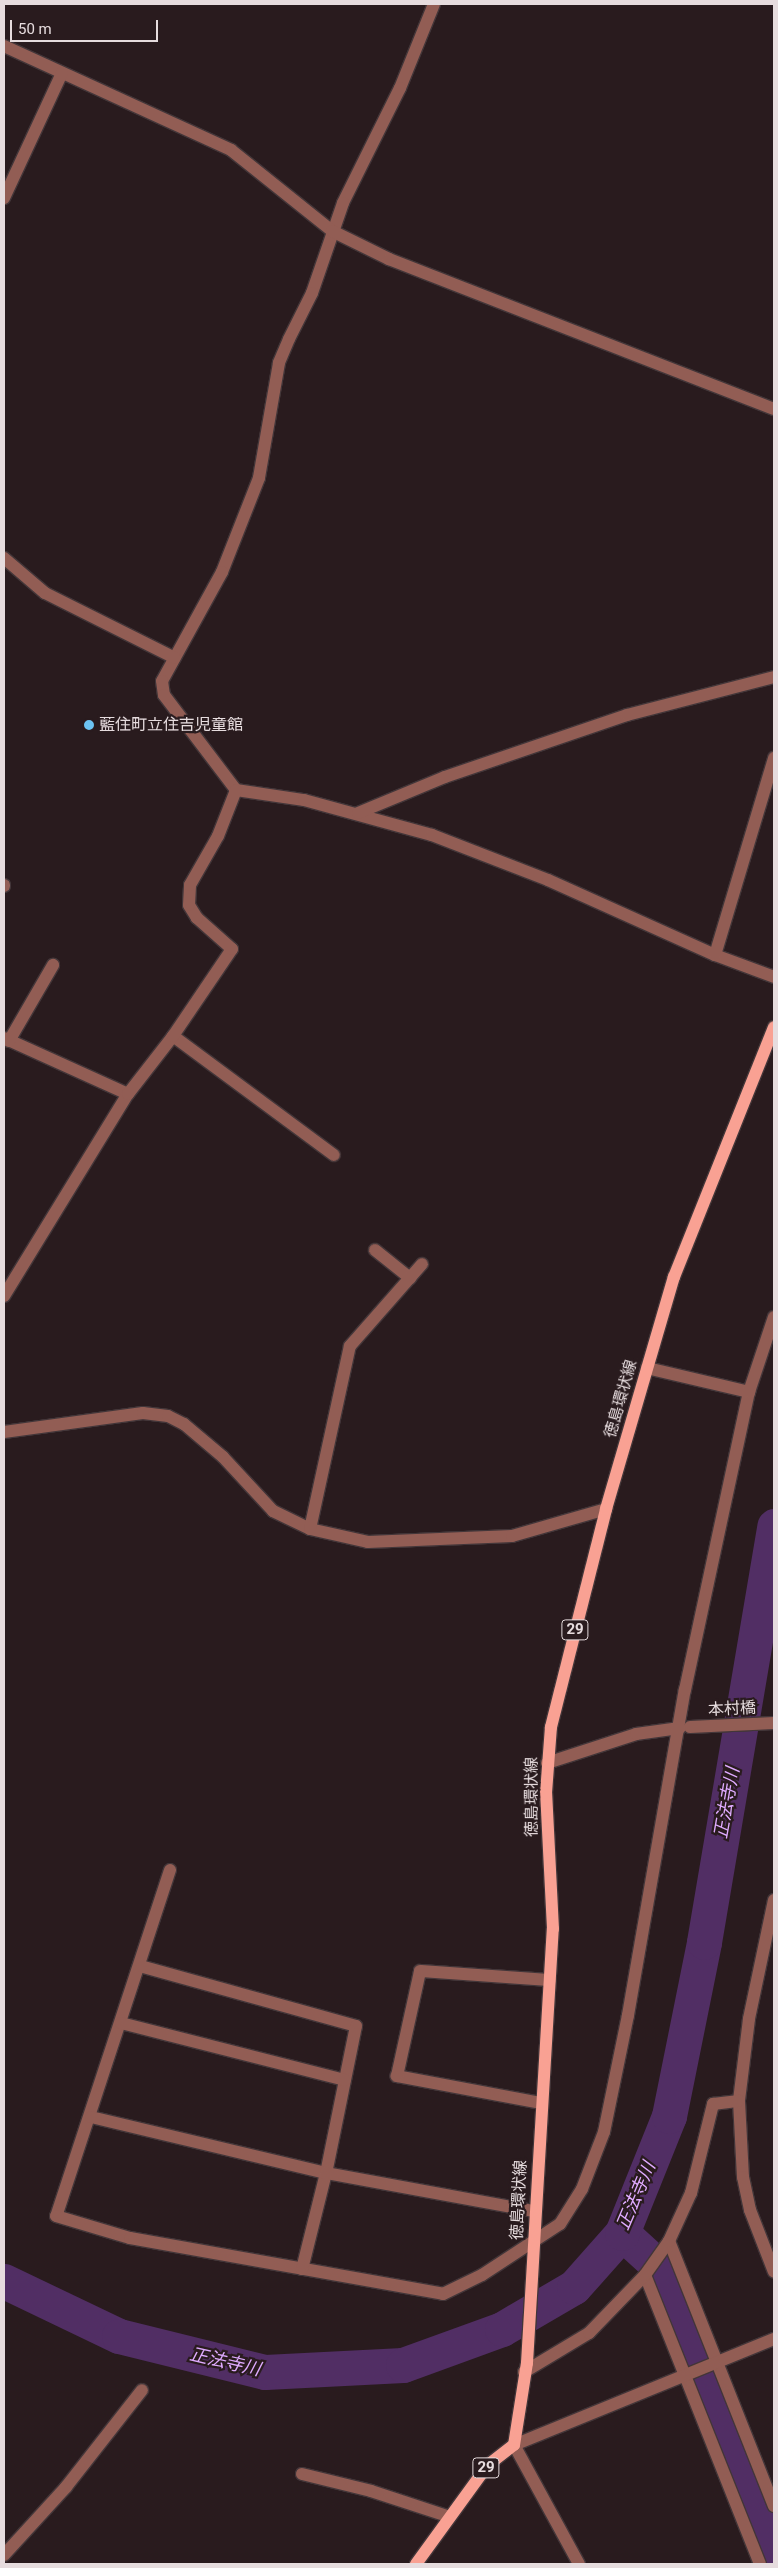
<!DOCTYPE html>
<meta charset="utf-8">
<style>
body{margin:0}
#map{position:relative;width:778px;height:2568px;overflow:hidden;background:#291b1e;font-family:Roboto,"Noto Sans JP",sans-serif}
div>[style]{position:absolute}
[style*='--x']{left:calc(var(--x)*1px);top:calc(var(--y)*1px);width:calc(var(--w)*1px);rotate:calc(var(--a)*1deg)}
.river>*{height:35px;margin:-17.5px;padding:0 17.5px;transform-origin:17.5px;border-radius:17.5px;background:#512e64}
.roads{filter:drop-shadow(1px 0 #433639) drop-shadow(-1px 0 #433639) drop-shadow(0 1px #433639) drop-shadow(0 -1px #433639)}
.minor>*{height:12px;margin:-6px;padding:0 6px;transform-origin:6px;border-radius:6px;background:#925d54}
.major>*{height:12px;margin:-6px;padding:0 6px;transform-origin:6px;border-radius:6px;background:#f9a193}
.dots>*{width:14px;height:14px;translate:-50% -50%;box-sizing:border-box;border:2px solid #291b1e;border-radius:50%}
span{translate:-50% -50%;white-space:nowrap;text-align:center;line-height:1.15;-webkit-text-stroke:4.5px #291b1e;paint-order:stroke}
.shield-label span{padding:1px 4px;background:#291b1e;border:1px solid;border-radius:4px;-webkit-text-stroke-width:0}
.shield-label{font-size:15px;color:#e6dcde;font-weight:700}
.poi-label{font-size:16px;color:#e6dcde}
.left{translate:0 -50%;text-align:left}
.street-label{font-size:16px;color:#e6dcde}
.water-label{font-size:18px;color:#dfabff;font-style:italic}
.frame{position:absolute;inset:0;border:5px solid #e6dcde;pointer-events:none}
.scale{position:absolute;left:10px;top:20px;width:148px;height:22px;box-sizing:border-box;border:2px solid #e6dcde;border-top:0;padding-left:6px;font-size:15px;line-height:18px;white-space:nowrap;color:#e6dcde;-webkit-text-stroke:4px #291b1e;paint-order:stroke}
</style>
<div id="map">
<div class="river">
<i style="--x:622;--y:2233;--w:59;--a:42.3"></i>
<i style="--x:666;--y:2273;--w:303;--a:69.1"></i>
<i style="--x:4;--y:2281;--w:127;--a:25.6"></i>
<i style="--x:119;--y:2336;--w:150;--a:13.9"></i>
<i style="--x:265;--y:2372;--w:138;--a:-2.9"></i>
<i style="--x:403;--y:2365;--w:105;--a:-20"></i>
<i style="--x:502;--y:2329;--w:83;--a:-30.3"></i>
<i style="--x:574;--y:2287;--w:72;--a:-48.4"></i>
<i style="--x:622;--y:2233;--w:126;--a:-68.1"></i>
<i style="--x:669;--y:2116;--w:177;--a:-78.6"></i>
<i style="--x:704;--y:1942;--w:422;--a:-80.4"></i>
</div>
<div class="roads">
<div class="minor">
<i style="--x:434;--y:4;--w:91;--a:112"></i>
<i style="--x:400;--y:88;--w:128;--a:116.4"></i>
<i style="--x:343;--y:203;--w:95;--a:109"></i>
<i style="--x:312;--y:293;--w:51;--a:116.6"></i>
<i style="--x:289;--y:339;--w:26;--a:113"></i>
<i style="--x:279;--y:363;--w:117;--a:99.9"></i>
<i style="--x:259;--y:478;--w:101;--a:111.5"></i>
<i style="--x:222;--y:572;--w:124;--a:118.8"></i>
<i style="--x:162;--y:681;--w:14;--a:82"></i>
<i style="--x:164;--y:695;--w:119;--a:52.8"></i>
<i style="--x:236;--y:790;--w:69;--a:8.4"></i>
<i style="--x:304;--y:800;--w:133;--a:15.3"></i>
<i style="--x:432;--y:835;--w:124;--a:21.2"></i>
<i style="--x:548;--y:880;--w:183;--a:24.2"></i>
<i style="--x:715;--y:955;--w:63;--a:20.4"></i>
<i style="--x:4;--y:46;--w:250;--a:24.6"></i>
<i style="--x:231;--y:150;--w:129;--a:38.7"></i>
<i style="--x:332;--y:231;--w:64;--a:26.2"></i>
<i style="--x:389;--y:259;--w:413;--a:21.3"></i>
<i style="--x:4;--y:198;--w:138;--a:-65.1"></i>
<i style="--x:4;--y:558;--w:54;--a:40.5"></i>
<i style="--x:45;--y:593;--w:145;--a:26.6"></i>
<i style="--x:358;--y:813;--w:94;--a:-22.5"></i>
<i style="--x:445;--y:777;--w:192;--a:-18.8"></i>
<i style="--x:627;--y:715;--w:152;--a:-14.5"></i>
<i style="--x:4;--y:886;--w:1;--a:-90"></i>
<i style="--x:715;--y:955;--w:206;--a:-73.3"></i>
<i style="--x:173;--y:1036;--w:200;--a:36.5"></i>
<i style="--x:4;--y:1038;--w:136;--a:24.3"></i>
<i style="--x:9;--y:1041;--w:88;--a:-59.9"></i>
<i style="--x:375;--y:1250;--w:45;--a:38.7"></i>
<i style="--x:4;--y:1296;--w:237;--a:-58.5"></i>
<i style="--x:128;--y:1094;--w:73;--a:-52.2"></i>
<i style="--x:173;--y:1036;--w:105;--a:-55.9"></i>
<i style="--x:232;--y:949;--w:47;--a:-138.5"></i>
<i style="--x:197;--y:918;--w:15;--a:-122"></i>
<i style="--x:189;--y:905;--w:20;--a:-87"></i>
<i style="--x:190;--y:885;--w:56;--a:-60.3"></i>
<i style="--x:218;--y:836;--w:49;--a:-68.6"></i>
<i style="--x:647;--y:1368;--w:105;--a:13.2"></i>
<i style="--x:4;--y:1432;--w:140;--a:-7.8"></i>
<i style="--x:143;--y:1413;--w:25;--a:7"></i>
<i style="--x:168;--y:1416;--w:18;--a:27"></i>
<i style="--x:184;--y:1424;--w:51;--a:40.2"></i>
<i style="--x:223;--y:1457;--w:74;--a:47.2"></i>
<i style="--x:273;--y:1511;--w:41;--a:25.9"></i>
<i style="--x:310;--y:1529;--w:59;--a:12.6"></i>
<i style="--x:368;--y:1542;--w:144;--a:-2.4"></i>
<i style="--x:512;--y:1536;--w:98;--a:-16"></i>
<i style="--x:310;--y:1529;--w:187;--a:-77.7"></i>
<i style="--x:350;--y:1346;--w:109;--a:-48.7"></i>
<i style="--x:690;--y:1727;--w:84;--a:-2.7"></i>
<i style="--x:547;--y:1763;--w:94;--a:-18"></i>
<i style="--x:636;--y:1734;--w:44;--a:-7.8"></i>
<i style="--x:170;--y:1870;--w:364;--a:108.2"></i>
<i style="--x:56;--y:2216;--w:77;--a:16.6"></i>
<i style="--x:130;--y:2238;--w:318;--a:10.1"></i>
<i style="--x:443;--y:2294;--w:43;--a:-26"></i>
<i style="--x:482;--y:2275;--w:93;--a:-33.2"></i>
<i style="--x:560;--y:2224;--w:41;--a:-57.8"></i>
<i style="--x:582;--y:2189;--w:61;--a:-68.9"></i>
<i style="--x:604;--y:2132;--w:119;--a:-78.4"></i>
<i style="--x:628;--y:2015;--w:330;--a:-80.1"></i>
<i style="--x:685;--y:1690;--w:305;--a:-77.9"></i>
<i style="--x:749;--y:1392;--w:79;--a:-71.6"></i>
<i style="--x:774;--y:1900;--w:122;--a:101.9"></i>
<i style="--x:749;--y:2019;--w:83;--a:97"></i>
<i style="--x:739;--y:2101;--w:76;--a:87"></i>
<i style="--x:743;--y:2177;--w:34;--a:78"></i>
<i style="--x:750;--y:2210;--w:66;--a:68.8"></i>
<i style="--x:140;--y:1966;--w:224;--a:15.5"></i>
<i style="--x:356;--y:2026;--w:150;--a:101.5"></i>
<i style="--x:326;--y:2173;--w:99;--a:104"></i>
<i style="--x:121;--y:2023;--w:231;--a:14.3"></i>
<i style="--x:541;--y:2103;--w:147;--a:-169.4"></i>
<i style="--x:397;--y:2076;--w:107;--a:-77.6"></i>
<i style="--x:420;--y:1971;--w:130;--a:4"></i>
<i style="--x:91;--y:2117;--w:242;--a:13.4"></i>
<i style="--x:326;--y:2173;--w:211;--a:10.4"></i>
<i style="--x:669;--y:2241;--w:285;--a:68.4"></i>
<i style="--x:645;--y:2275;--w:311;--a:68.3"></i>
<i style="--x:524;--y:2372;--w:76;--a:-31"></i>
<i style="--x:589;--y:2333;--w:81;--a:-46"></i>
<i style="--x:645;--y:2275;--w:42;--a:-54.8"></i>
<i style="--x:669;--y:2241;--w:53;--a:-65.4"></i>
<i style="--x:691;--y:2193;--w:92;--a:-76.1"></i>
<i style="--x:713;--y:2104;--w:26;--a:-7"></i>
<i style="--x:302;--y:2474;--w:71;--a:13.8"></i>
<i style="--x:371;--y:2491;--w:83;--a:18.2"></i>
<i style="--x:4;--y:2555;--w:92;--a:-47.6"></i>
<i style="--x:66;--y:2487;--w:123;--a:-51.9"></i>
<i style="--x:579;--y:2564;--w:136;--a:-118.6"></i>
<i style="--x:514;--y:2445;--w:281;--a:-22.2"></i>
</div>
<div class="major">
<i style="--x:416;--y:2564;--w:122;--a:-54"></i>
<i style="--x:488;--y:2465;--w:33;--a:-38"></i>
<i style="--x:514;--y:2445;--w:83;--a:-81"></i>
<i style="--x:527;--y:2363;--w:435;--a:-86.6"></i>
<i style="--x:553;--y:1929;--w:136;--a:-92.9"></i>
<i style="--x:546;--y:1793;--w:66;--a:-85.7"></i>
<i style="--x:551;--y:1727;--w:225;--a:-75.8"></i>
<i style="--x:606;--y:1509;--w:242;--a:-73.7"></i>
<i style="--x:674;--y:1277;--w:269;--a:-68.2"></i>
</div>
</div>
<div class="dots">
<i style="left:89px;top:725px;background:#6cc3f2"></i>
</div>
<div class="shield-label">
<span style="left:575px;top:1630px">29</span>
<span style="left:486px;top:2468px">29</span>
</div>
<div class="poi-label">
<span class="left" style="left:99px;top:725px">藍住町立住吉児童館</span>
</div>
<div class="street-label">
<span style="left:621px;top:1399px;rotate:-74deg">徳島環状線</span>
<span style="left:732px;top:1709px;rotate:-3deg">本村橋</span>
<span style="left:532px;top:1797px;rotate:-90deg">徳島環状線</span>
<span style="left:519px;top:2200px;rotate:-87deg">徳島環状線</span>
</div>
<div class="water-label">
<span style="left:727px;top:1803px;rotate:-80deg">正法寺川</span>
<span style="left:636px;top:2196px;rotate:-67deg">正法寺川</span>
<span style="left:225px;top:2362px;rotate:13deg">正法寺川</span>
</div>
<div class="frame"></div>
<div class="scale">50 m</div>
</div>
